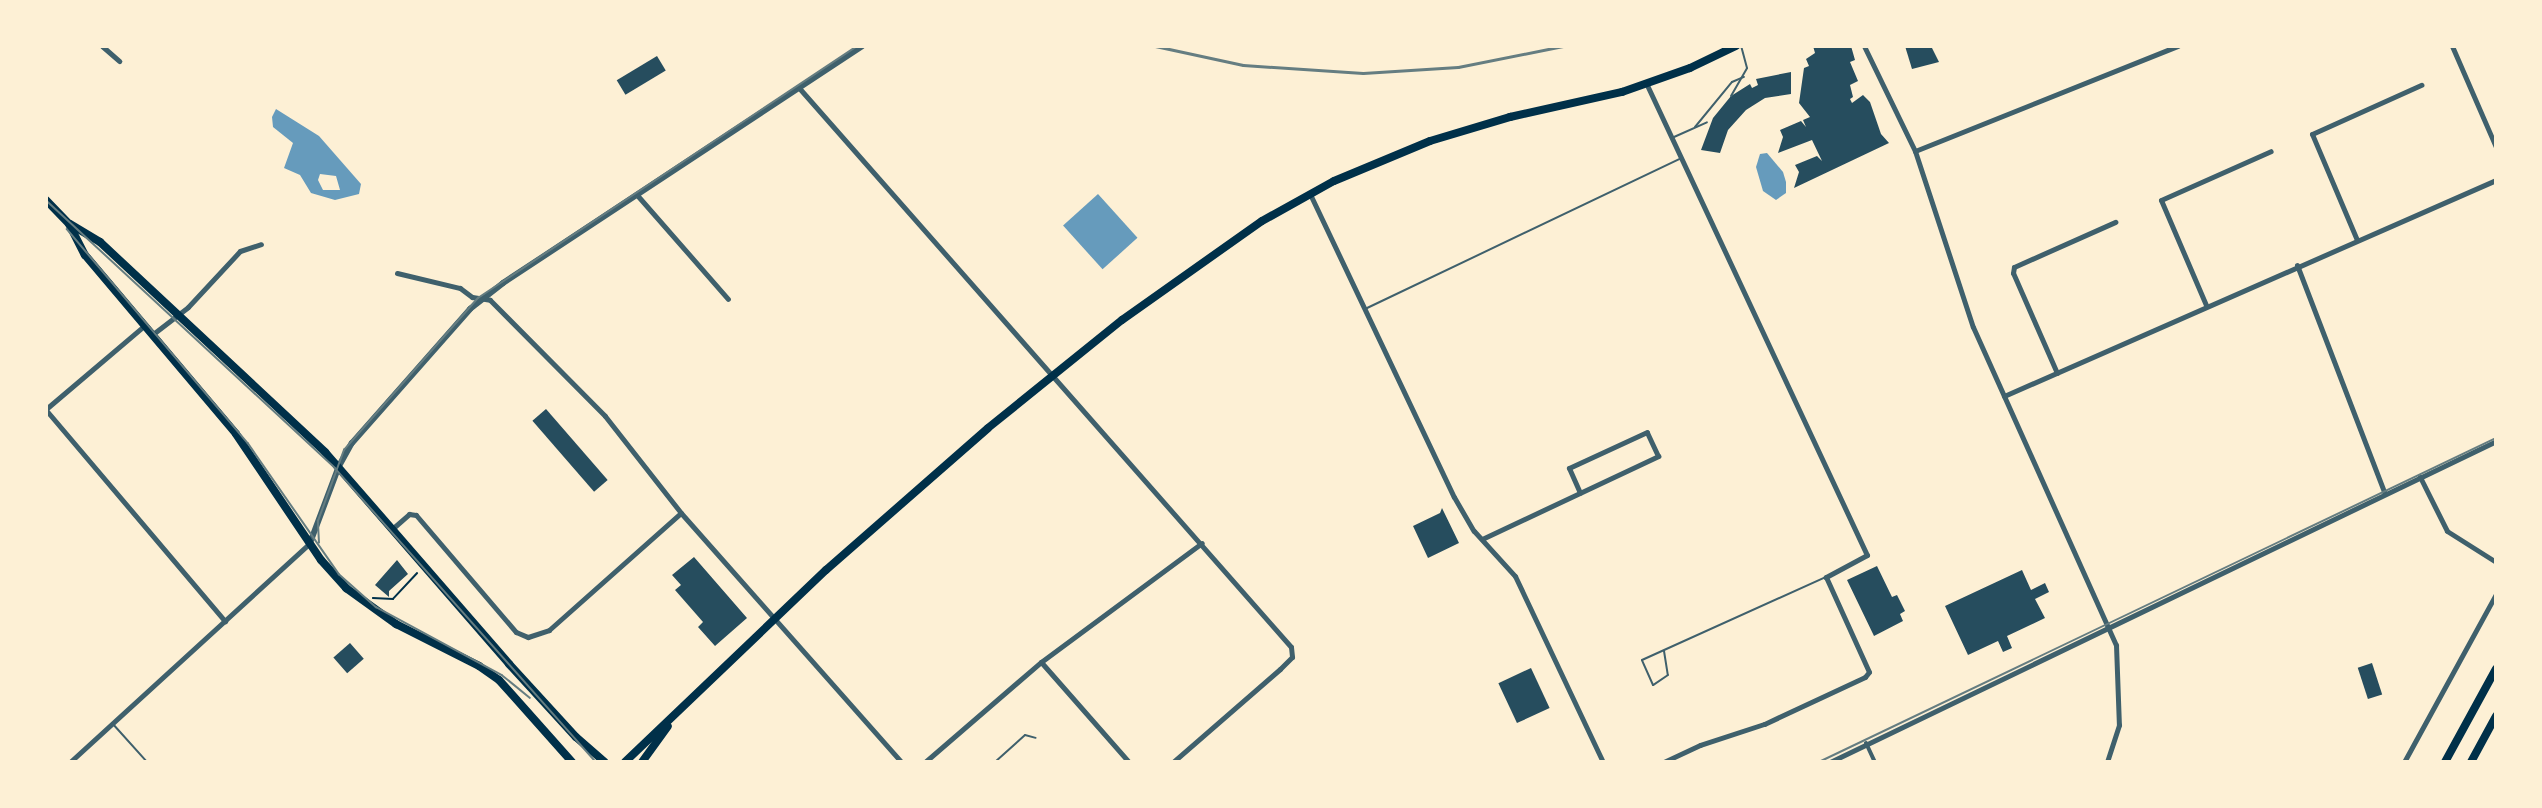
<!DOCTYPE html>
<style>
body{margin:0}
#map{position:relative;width:2542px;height:808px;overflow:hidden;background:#fdf0d5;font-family:"DejaVu Sans",sans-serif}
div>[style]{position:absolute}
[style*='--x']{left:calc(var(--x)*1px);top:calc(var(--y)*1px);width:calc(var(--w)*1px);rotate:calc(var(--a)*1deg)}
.water>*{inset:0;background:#669bbc;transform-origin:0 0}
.building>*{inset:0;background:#264d5e;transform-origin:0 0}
.path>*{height:1.5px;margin:-0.75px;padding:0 0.75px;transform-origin:0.75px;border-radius:0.75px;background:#003049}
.service>*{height:2px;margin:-1px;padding:0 1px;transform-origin:1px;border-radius:1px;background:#3f606c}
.pedestrian>*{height:4px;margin:-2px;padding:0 2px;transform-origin:2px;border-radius:2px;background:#3f606c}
.minor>*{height:5px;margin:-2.5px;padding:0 2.5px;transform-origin:2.5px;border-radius:2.5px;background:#3f606c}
.tertiary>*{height:6px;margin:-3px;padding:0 3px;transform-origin:3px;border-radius:3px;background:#3f606c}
.secondary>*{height:8px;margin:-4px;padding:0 4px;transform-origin:4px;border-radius:4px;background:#003049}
.primary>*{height:8px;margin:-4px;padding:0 4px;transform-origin:4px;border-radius:4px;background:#003049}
.tram>*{height:1.5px;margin:-0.75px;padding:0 0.75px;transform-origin:0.75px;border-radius:0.75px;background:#657d81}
.rail>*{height:3px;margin:-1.5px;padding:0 1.5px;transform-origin:1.5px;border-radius:1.5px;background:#657d81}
span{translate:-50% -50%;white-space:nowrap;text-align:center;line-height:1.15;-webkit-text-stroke:5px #fdf0d5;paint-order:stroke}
.frame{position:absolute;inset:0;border:48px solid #fdf0d5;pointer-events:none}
</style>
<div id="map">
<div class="water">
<i style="clip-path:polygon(evenodd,276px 109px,319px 136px,361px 184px,359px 194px,335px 200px,311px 193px,300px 175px,284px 168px,293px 143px,273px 127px,272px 117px,276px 109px,320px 174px,336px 176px,340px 190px,323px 190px,318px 180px,320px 174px)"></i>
<i style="clip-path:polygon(1767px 153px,1783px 172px,1786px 182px,1786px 193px,1776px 200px,1763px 191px,1756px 167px,1760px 154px)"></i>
<i style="left:1098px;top:194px;width:59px;height:47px;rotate:48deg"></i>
</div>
<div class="building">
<i style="clip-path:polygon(1813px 46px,1851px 46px,1855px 60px,1850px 62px,1858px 81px,1850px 85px,1853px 97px,1850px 99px,1852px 103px,1863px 95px,1870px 102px,1881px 134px,1889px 143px,1794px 188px,1799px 172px,1795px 165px,1817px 156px,1822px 161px,1812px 140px,1778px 153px,1783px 137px,1780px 130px,1801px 121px,1806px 127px,1803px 120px,1810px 117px,1799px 103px,1804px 68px,1809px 66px,1806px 59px,1815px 53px)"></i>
<i style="clip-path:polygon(1905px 46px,1931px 46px,1939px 62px,1912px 69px)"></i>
<i style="left:657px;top:56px;width:17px;height:47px;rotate:59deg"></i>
<i style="clip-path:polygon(1791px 72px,1791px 94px,1765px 98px,1746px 110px,1728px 130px,1720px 153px,1701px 150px,1713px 118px,1731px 96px,1750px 84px,1752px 88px,1758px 85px,1756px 79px)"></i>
<i style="left:546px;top:409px;width:94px;height:18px;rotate:49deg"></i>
<i style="clip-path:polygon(1442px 508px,1459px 543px,1428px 558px,1413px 526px,1440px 513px)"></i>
<i style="clip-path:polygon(694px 557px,747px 618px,715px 646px,698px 627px,703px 622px,675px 590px,681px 585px,672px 575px)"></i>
<i style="clip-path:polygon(397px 560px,408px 574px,389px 591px,389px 597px,375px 585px)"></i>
<i style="clip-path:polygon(1877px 566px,1892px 597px,1897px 595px,1905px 611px,1900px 614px,1903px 621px,1874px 636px,1847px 580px)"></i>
<i style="clip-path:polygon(2022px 570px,2031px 590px,2045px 583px,2049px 592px,2035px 599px,2045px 618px,2007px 636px,2012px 648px,2003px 652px,1998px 641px,1968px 655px,1945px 606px)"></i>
<i style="left:350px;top:643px;width:21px;height:22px;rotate:49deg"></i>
<i style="left:2372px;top:663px;width:33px;height:15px;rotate:72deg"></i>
<i style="left:1531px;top:668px;width:44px;height:36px;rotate:65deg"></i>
</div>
<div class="path">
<i style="--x:373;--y:598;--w:20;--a:3"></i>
<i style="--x:393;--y:599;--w:35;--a:-47"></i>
</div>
<div class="service">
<i style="--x:1731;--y:96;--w:32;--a:-60"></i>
<i style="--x:1747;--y:68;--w:23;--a:-105"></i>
<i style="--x:1695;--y:127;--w:58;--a:-50.6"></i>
<i style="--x:1732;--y:82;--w:13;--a:-23"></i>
<i style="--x:1674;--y:137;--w:36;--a:-24"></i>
<i style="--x:1365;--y:309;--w:351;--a:-25.5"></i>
<i style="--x:1664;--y:651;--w:24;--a:81"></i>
<i style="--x:1668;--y:675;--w:18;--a:146"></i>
<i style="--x:1653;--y:685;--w:27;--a:-114"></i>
<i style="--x:1642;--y:660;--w:202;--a:-24.3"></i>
<i style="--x:112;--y:723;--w:52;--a:48.1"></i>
<i style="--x:995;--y:762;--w:40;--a:-42"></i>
<i style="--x:1025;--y:735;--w:11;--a:15"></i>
</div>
<div class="pedestrian">
<i style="--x:1866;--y:743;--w:21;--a:65"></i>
</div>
<div class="minor">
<i style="--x:102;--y:46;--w:23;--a:41"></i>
<i style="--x:1864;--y:46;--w:117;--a:64.1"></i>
<i style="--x:1915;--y:151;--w:185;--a:71.8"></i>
<i style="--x:1973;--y:327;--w:349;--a:65.8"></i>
<i style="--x:2116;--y:645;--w:80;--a:87.9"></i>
<i style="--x:2119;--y:725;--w:39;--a:108"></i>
<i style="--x:2452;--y:46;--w:110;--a:66.5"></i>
<i style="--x:1647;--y:85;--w:519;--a:64.92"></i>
<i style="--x:1867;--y:555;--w:47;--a:151.8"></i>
<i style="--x:1826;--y:577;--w:104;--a:65.6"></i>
<i style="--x:1869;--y:672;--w:6;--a:129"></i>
<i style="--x:1865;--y:677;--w:111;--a:155"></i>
<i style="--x:1764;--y:724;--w:67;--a:161.8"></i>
<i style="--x:1700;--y:745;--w:40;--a:155"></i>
<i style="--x:800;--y:89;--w:743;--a:48.65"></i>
<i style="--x:1291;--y:647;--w:10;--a:84"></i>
<i style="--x:1292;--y:657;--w:17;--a:135"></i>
<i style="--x:1280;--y:669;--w:142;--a:139"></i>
<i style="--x:1915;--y:151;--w:283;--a:-21.8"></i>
<i style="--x:1310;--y:194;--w:335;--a:64.6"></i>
<i style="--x:1454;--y:497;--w:39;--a:60"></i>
<i style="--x:1474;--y:531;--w:61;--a:47.7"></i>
<i style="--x:1515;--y:576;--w:206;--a:64.7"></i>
<i style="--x:637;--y:195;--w:138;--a:48.8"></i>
<i style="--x:2357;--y:240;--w:115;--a:-113"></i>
<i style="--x:2312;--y:134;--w:120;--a:-24.2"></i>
<i style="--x:2297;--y:265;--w:245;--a:69"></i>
<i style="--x:397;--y:273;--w:65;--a:13.4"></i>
<i style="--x:460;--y:288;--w:15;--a:37"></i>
<i style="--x:472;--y:297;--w:18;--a:9"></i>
<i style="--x:490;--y:300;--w:163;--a:45.2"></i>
<i style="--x:605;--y:416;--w:123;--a:51.9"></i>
<i style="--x:681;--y:513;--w:332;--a:48.5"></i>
<i style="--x:2206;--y:305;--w:114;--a:-113.2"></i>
<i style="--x:2161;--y:200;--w:120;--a:-24"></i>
<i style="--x:153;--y:334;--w:44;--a:-37.6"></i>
<i style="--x:188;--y:307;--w:76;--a:-47.1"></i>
<i style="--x:240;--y:251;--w:22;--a:-18"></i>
<i style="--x:2057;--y:373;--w:109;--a:-113.7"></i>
<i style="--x:2013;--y:273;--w:6;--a:-81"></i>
<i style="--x:2014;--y:267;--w:111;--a:-24"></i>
<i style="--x:2004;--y:396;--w:537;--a:-23.7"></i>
<i style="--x:46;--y:409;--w:130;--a:-40.3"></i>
<i style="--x:46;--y:410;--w:277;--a:49.7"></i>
<i style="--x:2420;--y:477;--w:60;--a:63.4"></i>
<i style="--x:2447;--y:531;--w:58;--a:32.3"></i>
<i style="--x:392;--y:529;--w:23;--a:-41"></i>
<i style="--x:409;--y:514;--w:7;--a:8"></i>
<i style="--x:416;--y:515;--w:154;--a:49.5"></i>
<i style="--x:516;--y:632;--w:13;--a:23"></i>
<i style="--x:528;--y:637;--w:22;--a:-18"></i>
<i style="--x:549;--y:630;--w:176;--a:-41.6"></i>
<i style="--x:1482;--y:539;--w:195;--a:-25.2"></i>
<i style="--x:1658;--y:456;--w:26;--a:-115"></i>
<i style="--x:1647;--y:432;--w:86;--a:155.2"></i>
<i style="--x:1569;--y:468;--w:27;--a:66"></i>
<i style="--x:1041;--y:662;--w:133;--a:48.7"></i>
<i style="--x:70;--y:762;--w:325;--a:-42.4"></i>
<i style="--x:925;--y:762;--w:153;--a:-40.8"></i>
<i style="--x:1041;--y:662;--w:200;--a:-36.5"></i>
<i style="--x:1830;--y:762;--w:739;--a:-25.73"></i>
<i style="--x:2303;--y:762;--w:7;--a:0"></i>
<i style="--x:2404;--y:762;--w:192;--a:-61.3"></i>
</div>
<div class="tertiary">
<i style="--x:310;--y:543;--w:82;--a:-69.4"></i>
<i style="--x:339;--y:466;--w:26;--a:-61"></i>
<i style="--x:352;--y:443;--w:179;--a:-48.6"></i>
<i style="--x:470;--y:309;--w:42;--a:-38.2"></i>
<i style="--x:503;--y:283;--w:430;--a:-33.4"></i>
</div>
<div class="secondary">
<i style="--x:46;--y:200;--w:33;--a:46"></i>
<i style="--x:69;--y:224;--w:35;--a:63"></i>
<i style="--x:85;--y:255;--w:234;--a:49.8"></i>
<i style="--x:236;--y:434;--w:152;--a:56"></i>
<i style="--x:321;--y:560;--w:38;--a:48"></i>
<i style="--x:346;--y:588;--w:62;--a:35.8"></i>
<i style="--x:396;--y:624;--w:93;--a:26.8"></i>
<i style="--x:479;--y:666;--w:24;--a:35"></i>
<i style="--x:499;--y:680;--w:110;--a:48.3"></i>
<i style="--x:70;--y:224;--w:35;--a:31"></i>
<i style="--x:100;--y:242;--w:308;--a:43"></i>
<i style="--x:325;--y:452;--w:281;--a:49"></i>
<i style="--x:509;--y:664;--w:99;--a:47.5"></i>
<i style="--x:576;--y:737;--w:38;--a:41"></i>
<i style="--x:625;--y:762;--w:278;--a:-43.7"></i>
<i style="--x:826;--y:570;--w:215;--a:-41.2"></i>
<i style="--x:988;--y:428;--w:172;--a:-38.9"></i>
<i style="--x:1122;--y:320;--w:171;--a:-35.3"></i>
<i style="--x:1262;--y:221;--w:82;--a:-29.1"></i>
<i style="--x:1334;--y:181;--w:104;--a:-22.6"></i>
<i style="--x:1430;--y:141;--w:84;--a:-16.7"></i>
<i style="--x:1510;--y:117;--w:115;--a:-12.6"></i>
<i style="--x:1622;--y:92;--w:72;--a:-19.4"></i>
<i style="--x:1690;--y:68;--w:51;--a:-25.6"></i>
<i style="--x:642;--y:762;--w:44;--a:-54.2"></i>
</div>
<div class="primary">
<i style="--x:2445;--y:762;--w:106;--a:-61.3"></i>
<i style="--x:2471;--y:762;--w:52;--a:-61.5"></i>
</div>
<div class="tram">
<i style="--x:46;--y:200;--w:394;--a:42.8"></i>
<i style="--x:335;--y:468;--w:393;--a:48.4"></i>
<i style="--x:67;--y:229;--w:280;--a:49.8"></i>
<i style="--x:248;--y:443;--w:160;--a:55.2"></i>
<i style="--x:339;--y:574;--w:50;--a:41.7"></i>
<i style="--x:376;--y:607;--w:143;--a:28.4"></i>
<i style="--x:502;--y:675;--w:36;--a:39"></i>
<i style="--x:319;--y:543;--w:22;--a:-93"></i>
<i style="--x:318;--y:521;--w:76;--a:-69.9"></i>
<i style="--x:344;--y:450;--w:203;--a:-48.6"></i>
<i style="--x:478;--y:298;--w:455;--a:-33.6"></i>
<i style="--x:1819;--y:762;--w:751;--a:-25.57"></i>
</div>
<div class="rail">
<i style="--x:1155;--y:46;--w:90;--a:12.2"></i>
<i style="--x:1243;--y:65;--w:120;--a:3.8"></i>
<i style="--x:1363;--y:73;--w:95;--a:-3.6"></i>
<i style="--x:1458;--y:67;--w:107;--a:-11.3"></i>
</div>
<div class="frame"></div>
</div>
